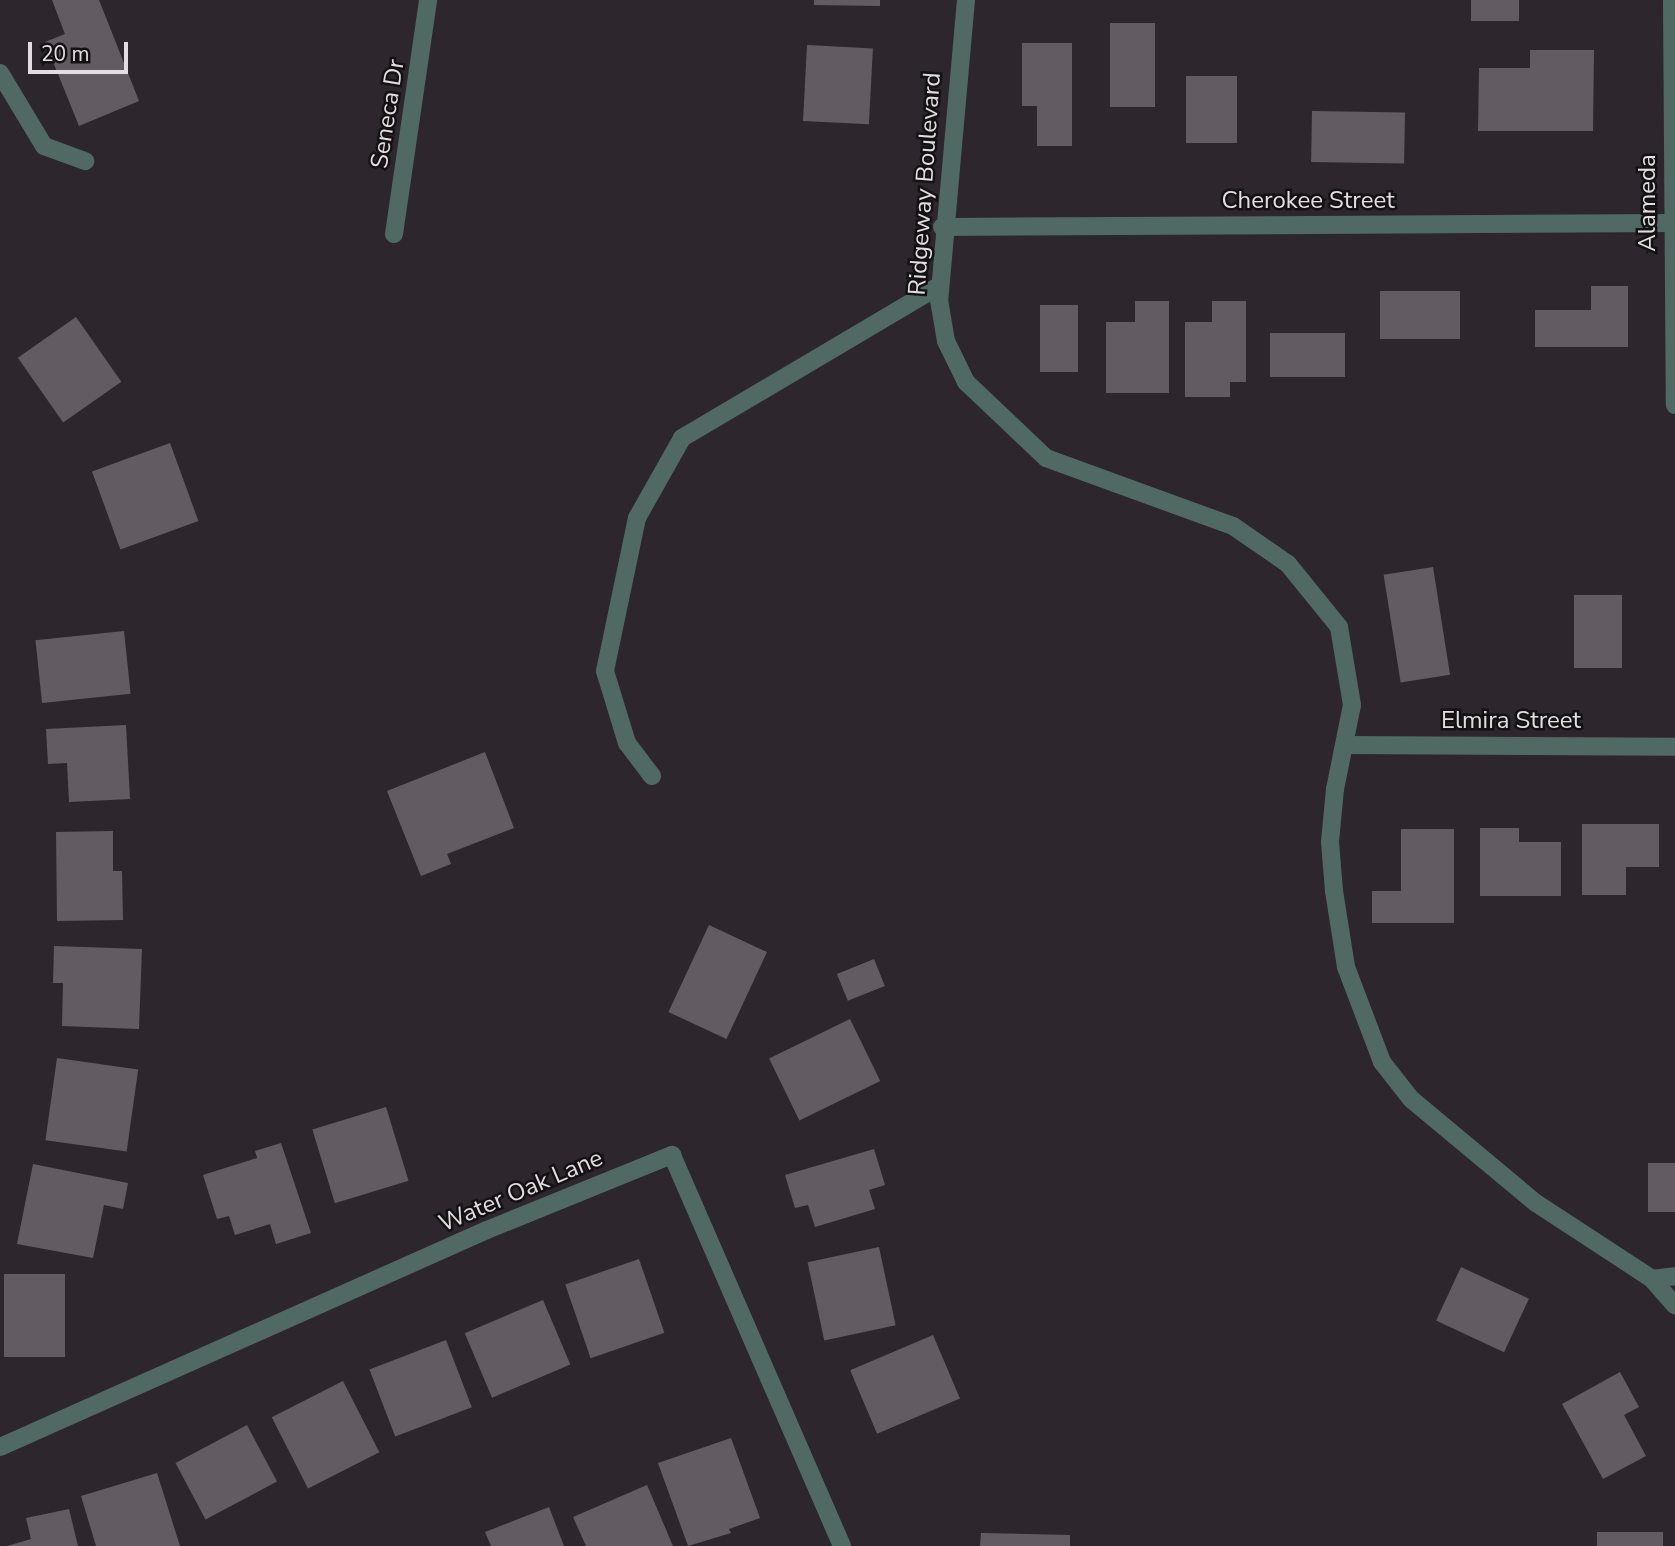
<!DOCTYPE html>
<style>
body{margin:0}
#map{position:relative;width:1675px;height:1546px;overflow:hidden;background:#2d272d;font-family:"Nunito Sans",sans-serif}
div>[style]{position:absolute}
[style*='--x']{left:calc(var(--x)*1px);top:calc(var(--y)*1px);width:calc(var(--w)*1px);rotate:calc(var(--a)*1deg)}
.building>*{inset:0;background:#635b62;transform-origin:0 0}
.minor>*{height:18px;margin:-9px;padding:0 9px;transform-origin:9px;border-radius:9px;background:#506a63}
span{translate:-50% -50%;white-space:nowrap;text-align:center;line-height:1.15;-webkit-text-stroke:5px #141113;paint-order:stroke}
.street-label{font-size:24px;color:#e2dde1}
.scale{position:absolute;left:28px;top:42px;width:100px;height:32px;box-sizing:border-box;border:4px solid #e2dde1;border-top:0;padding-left:9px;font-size:21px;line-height:24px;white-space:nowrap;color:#e2dde1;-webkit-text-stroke:5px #141113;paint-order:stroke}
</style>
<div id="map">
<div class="building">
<i style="clip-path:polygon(52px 0,99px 0,139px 101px,79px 126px,45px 42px,65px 34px)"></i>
<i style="clip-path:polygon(814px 0,880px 0,880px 6px,814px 5px)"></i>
<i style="left:1471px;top:0;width:48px;height:21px"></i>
<i style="left:1110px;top:23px;width:45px;height:84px"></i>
<i style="clip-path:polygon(1022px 43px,1072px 43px,1072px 146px,1037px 146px,1037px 106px,1022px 106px)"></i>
<i style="left:807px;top:45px;width:66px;height:76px;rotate:3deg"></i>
<i style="clip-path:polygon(1530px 50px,1594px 50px,1593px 131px,1478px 131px,1479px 68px,1530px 68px)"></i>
<i style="left:1186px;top:76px;width:51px;height:67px"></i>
<i style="left:1312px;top:111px;width:93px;height:51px;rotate:1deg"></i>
<i style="clip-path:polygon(1591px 286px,1628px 286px,1628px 347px,1535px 347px,1535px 310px,1591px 310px)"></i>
<i style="left:1380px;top:291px;width:80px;height:48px"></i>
<i style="clip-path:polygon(1135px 301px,1169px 301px,1169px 393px,1106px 393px,1106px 322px,1135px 322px)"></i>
<i style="clip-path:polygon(1212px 301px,1246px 301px,1246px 382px,1230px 382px,1230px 397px,1185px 397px,1185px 322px,1212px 322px)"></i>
<i style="left:1040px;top:305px;width:38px;height:67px"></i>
<i style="left:76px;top:317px;width:79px;height:71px;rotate:55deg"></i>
<i style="left:1270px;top:333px;width:75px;height:44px"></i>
<i style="left:170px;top:443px;width:83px;height:83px;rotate:70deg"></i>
<i style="left:1433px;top:567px;width:109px;height:50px;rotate:81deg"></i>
<i style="left:1574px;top:595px;width:48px;height:73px"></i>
<i style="left:124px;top:631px;width:63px;height:89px;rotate:84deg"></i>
<i style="clip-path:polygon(126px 725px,130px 799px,69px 802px,67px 763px,48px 764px,46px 729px)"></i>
<i style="clip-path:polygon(485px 752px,514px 828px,447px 854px,451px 864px,421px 876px,387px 791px)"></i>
<i style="clip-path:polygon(1582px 824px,1659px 824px,1659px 867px,1626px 867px,1626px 895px,1582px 895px)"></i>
<i style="clip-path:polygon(1480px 828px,1519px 828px,1519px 842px,1561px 842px,1561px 896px,1480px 896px)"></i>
<i style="clip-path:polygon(1401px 829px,1454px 829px,1454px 923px,1372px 923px,1372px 891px,1401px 891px)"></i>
<i style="clip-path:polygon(113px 831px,113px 871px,122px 871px,123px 920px,57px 921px,56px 832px)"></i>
<i style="left:709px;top:925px;width:64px;height:96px;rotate:25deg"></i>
<i style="clip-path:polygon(54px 946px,142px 949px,139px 1029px,62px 1026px,63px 983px,53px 983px)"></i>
<i style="left:874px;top:959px;width:29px;height:40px;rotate:68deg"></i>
<i style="left:850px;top:1019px;width:69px;height:90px;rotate:64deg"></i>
<i style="left:57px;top:1058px;width:82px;height:83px;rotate:8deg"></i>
<i style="left:386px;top:1107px;width:77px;height:77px;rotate:73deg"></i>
<i style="clip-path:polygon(281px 1143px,311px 1233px,276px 1244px,270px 1224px,235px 1235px,229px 1216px,217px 1219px,203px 1175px,257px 1158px,255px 1151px)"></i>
<i style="clip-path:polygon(874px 1149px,885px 1185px,869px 1190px,875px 1209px,815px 1227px,808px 1205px,795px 1208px,785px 1175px)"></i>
<i style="left:1648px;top:1163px;width:27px;height:49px"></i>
<i style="clip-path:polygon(33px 1164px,128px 1183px,123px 1209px,104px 1205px,93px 1258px,17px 1244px)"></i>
<i style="left:879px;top:1247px;width:80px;height:73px;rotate:78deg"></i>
<i style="left:639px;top:1259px;width:78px;height:78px;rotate:71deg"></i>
<i style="left:1461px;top:1267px;width:75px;height:59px;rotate:25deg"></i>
<i style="left:4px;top:1274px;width:61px;height:83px"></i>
<i style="left:543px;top:1300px;width:70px;height:85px;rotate:67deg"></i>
<i style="left:933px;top:1335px;width:69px;height:90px;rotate:67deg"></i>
<i style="left:446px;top:1340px;width:72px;height:82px;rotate:69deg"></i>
<i style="clip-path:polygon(1620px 1372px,1639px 1407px,1624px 1415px,1646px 1456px,1603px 1479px,1562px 1404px)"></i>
<i style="left:343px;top:1381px;width:80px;height:80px;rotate:63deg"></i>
<i style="left:247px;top:1425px;width:64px;height:81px;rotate:62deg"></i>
<i style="clip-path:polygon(731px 1438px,760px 1518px,729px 1529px,731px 1533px,688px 1546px,658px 1463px)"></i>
<i style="clip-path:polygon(157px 1473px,180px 1546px,96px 1546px,81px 1496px)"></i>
<i style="clip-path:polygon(647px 1485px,673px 1546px,586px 1546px,573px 1517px)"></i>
<i style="clip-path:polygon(549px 1507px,564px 1546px,491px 1546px,485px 1532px)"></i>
<i style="clip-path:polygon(69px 1509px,78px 1546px,7px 1546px,31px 1539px,26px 1518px)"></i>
<i style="left:1597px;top:1532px;width:66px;height:14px"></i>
<i style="clip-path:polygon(981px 1533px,1070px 1535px,1070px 1546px,980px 1546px)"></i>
</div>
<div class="minor">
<i style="--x:966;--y:0;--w:301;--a:95.1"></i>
<i style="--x:939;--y:300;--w:42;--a:80.3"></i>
<i style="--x:946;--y:341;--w:46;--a:64"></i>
<i style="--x:966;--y:382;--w:110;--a:43.5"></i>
<i style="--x:1046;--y:458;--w:199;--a:20"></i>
<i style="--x:1233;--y:526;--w:67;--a:34.6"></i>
<i style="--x:1288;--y:564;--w:81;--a:51"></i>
<i style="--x:1339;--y:627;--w:79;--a:80.5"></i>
<i style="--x:1352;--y:705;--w:86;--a:101.4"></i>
<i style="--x:1335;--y:789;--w:53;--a:95.4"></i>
<i style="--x:1330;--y:842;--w:49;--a:85.3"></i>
<i style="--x:1334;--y:891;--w:77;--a:81"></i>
<i style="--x:1346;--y:967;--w:102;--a:69.2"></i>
<i style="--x:1382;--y:1062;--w:47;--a:51.9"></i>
<i style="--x:1411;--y:1099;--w:163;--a:39.8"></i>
<i style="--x:1536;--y:1203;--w:139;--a:33.2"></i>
<i style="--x:1652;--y:1279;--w:35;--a:49"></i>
<i style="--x:1672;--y:0;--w:405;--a:89.6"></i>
<i style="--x:0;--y:73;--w:85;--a:58.9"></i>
<i style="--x:44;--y:146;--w:44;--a:20.1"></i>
<i style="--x:942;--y:227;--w:733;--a:-0.31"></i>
<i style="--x:394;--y:234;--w:236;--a:-81.7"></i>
<i style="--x:1346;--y:745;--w:329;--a:0.3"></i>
<i style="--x:652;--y:776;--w:41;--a:-127.1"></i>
<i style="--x:627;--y:743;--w:75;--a:-107"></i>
<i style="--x:605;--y:671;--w:156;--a:-78.2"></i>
<i style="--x:637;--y:518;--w:92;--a:-60.6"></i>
<i style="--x:682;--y:438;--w:299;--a:-30.6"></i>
<i style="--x:1652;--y:1279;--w:23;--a:-7"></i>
<i style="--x:0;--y:1447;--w:533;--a:-24.02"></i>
<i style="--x:487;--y:1230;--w:200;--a:-22.1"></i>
<i style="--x:672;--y:1155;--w:426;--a:66.5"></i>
</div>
<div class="street-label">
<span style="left:388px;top:114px;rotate:-81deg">Seneca Dr</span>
<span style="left:925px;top:184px;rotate:-86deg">Ridgeway Boulevard</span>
<span style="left:1308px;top:201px">Cherokee Street</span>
<span style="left:1648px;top:203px;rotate:-90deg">Alameda</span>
<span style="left:1511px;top:721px">Elmira Street</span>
<span style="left:521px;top:1191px;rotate:-23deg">Water Oak Lane</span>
</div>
<div class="scale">20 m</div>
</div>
